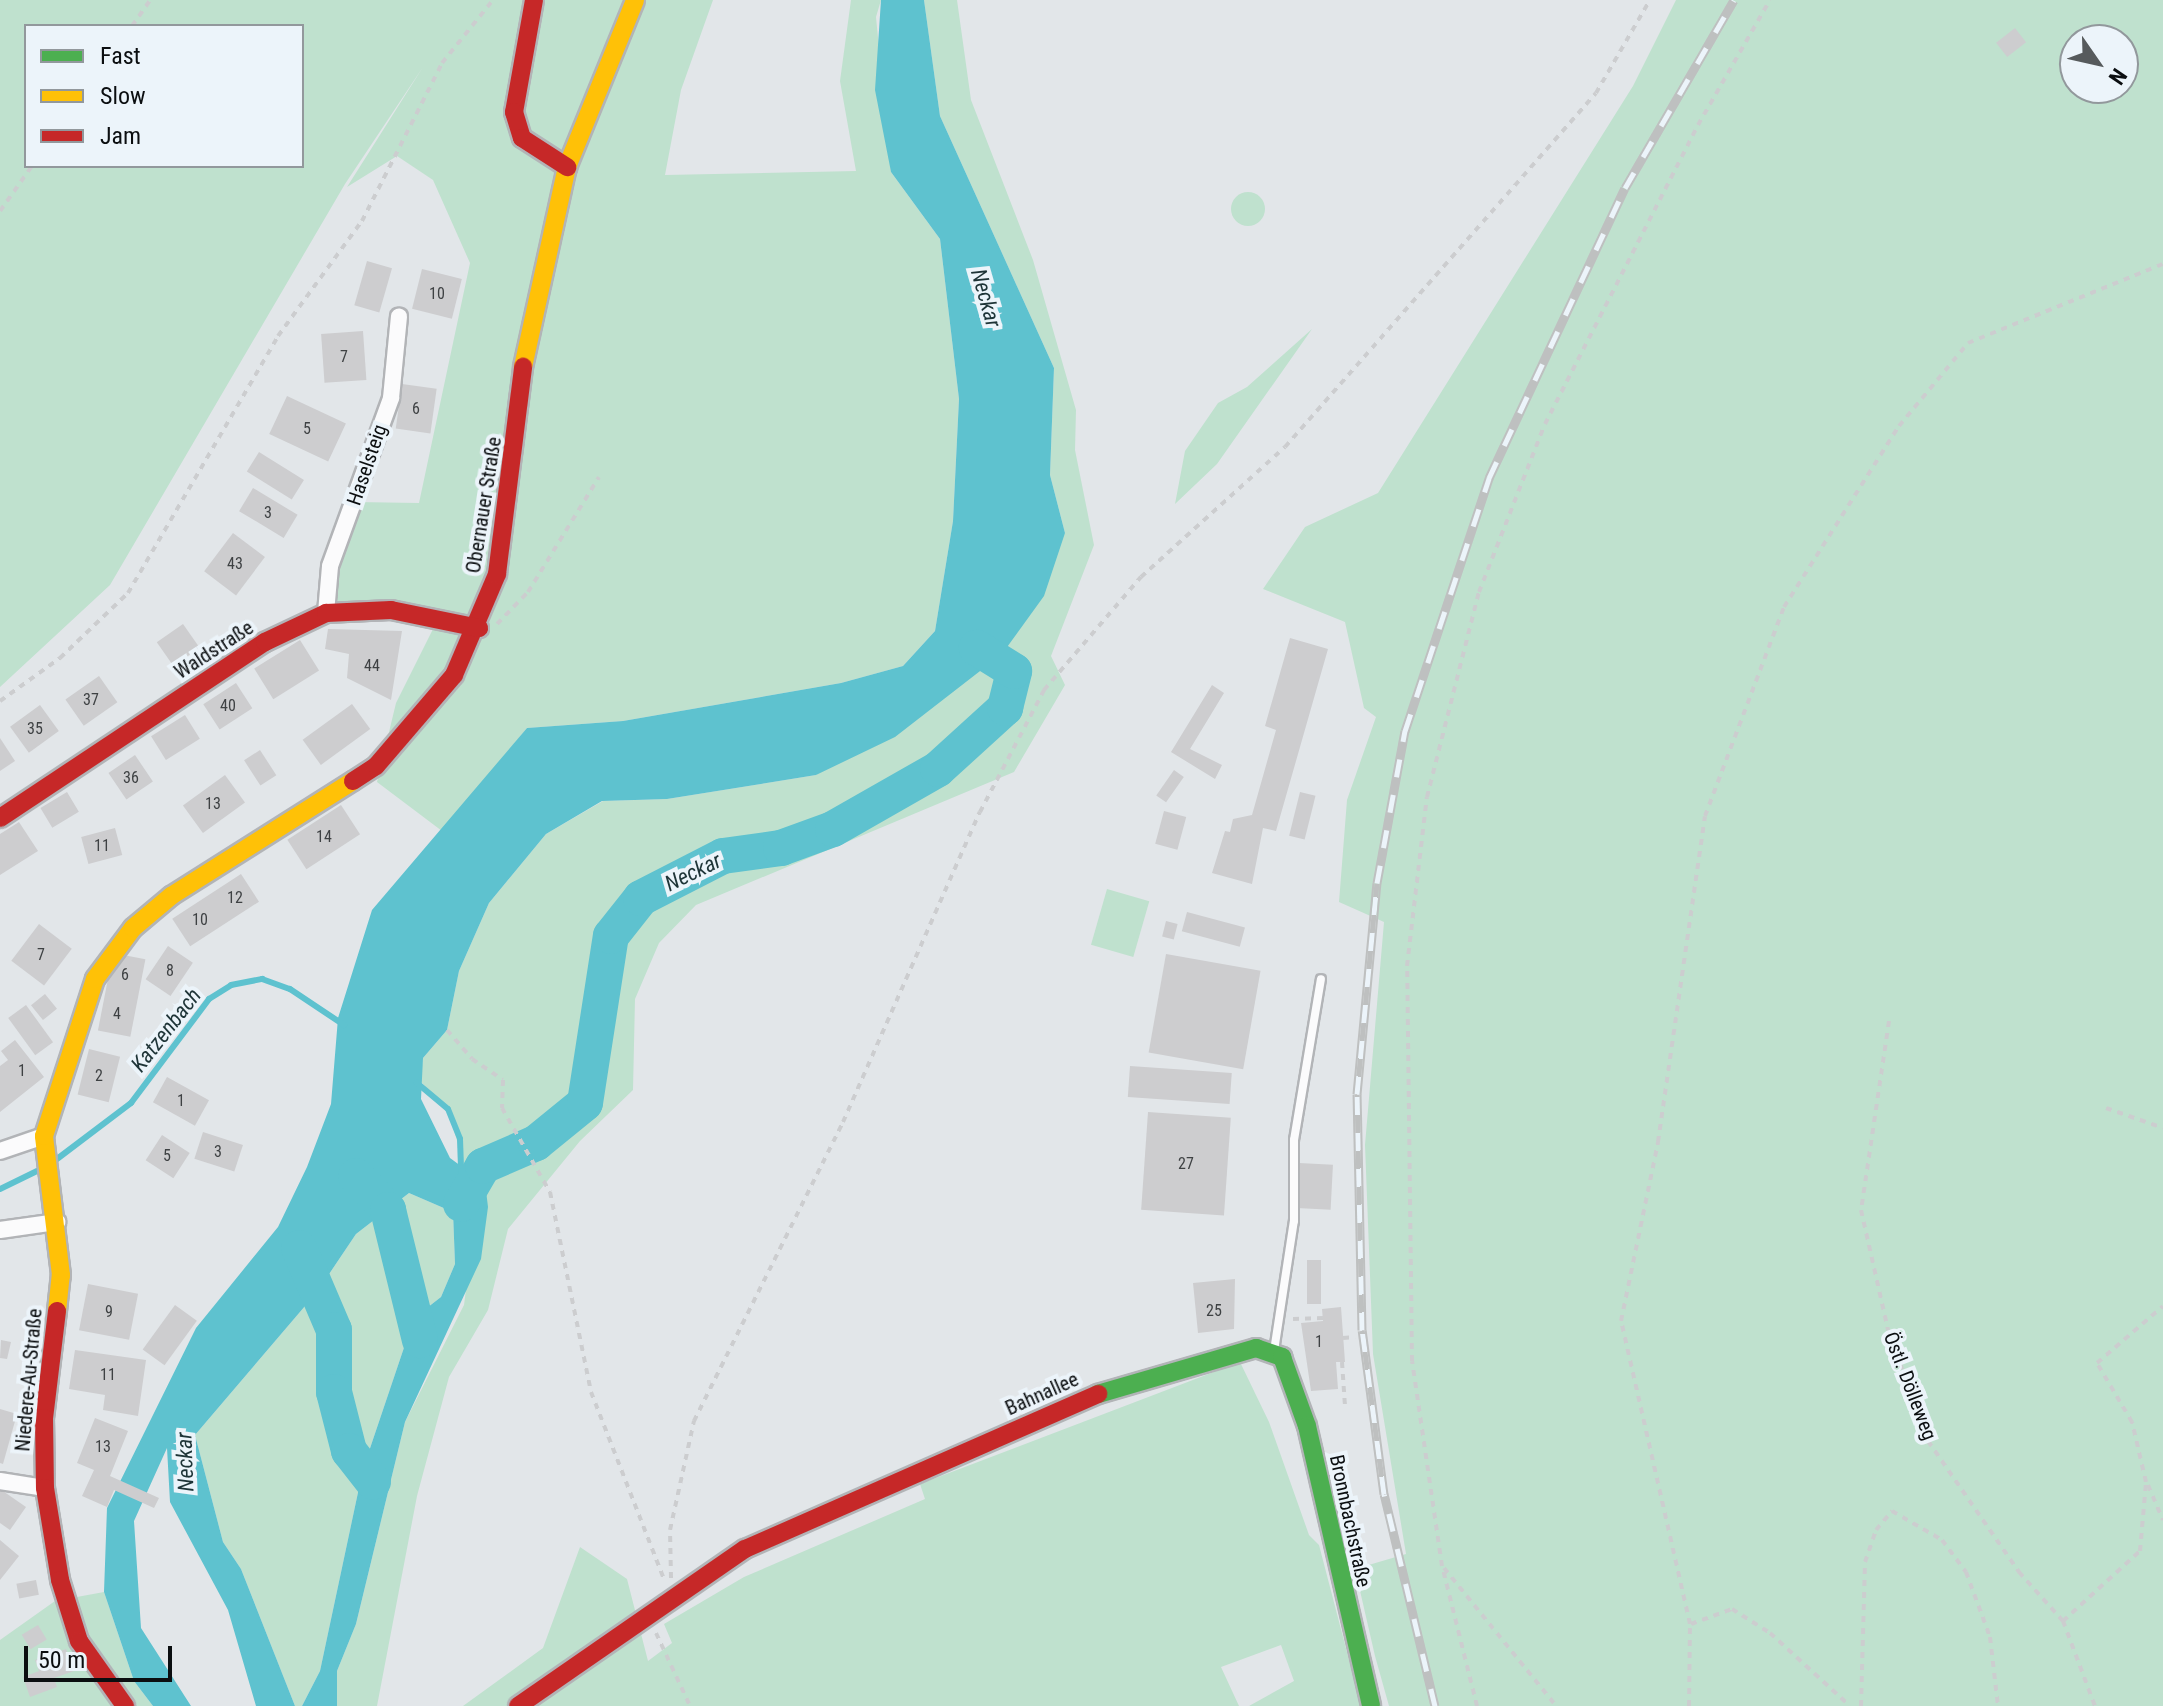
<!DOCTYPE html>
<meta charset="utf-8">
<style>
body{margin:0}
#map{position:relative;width:2163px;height:1706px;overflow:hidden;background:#e2e6e9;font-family:"Roboto Condensed",sans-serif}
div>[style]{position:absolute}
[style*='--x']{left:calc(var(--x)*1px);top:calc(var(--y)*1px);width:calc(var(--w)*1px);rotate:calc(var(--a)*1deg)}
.green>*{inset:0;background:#bfe1ce;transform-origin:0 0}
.round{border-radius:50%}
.water>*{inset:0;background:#5ec2cf}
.stream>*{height:6px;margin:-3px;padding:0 3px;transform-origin:3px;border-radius:3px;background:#5ec2cf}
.river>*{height:36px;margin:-18px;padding:0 18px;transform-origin:18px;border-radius:18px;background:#5ec2cf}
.building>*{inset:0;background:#cdcdcf;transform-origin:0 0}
.path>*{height:4px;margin-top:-2px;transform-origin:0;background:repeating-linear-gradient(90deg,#cccdcf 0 6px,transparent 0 12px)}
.roads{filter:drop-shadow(2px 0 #b2b4b7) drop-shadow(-2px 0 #b2b4b7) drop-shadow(0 2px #b2b4b7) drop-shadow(0 -2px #b2b4b7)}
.lane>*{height:8px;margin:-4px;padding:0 4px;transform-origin:4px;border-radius:4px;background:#fbfbfc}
.street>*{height:16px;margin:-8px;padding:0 8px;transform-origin:8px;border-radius:8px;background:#fbfbfc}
.fast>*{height:18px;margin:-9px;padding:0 9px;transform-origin:9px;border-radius:9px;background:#4caf50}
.slow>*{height:18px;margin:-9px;padding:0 9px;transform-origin:9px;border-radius:9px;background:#ffc107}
.jam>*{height:18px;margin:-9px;padding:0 9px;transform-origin:9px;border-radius:9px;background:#c62828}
.rail>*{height:9px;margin-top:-4.5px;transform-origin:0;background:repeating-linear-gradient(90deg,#ecf4fa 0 18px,#bec0c0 0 36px);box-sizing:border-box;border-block:2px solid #bec0c0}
span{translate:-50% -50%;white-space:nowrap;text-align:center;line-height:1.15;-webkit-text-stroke:8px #ecf4fa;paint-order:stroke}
.number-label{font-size:16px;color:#3e4143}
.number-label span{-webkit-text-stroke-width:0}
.street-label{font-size:20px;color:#0b0e10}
.water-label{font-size:22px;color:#1e3437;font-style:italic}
.legend{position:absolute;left:24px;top:24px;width:280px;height:144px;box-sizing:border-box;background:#ecf4fa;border:2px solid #92989c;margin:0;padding:10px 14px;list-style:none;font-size:24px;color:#0b0e10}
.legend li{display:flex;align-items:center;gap:16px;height:40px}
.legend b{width:40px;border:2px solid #92989c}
.north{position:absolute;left:2059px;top:24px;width:80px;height:80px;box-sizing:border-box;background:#ecf4fa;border:2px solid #92989c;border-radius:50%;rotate:124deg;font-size:22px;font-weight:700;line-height:32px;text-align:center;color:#0b0e10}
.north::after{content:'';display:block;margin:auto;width:28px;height:36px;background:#565a5c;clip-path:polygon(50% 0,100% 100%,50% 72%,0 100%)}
.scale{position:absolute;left:24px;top:1646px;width:148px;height:36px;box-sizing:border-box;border:4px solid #0b0e10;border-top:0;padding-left:10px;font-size:24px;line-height:28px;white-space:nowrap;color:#0b0e10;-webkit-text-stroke:6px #ecf4fa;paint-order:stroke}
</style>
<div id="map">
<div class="green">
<i style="clip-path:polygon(evenodd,0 0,713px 0,681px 90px,665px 175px,856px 171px,840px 81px,851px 0,881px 0,876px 17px,891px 172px,940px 239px,959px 399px,953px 521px,935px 631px,903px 666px,841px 683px,623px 721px,527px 728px,442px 831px,377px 782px,396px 703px,439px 617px,326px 613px,355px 502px,419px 503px,470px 263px,433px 180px,397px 156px,347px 187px,423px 67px,345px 184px,110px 585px,0 687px,0 0,26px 26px,302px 26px,302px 166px,26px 166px,26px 26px)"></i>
<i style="clip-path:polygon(924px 0,957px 0,971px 100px,1033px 260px,1076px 410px,1075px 450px,1094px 545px,1051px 656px,1065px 685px,1014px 772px,696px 905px,659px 943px,635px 999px,633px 1090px,580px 1141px,508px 1229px,488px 1310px,449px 1377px,417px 1496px,377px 1706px,337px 1706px,337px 1671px,356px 1624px,405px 1422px,464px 1305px,482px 1166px,465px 1169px,448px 1109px,420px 1081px,423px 1058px,447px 1030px,459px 971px,489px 903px,546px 834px,603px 801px,667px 799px,816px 775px,1065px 533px,1050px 475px,1054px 368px,940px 116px)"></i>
<i style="clip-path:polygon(evenodd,1676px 0,2163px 0,2163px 1706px,1389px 1706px,1375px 1656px,1355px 1569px,1406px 1554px,1373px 1354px,1365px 1145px,1384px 922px,1339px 902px,1347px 800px,1376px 717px,1364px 708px,1345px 622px,1263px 589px,1305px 527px,1378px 493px,1633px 86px,1676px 0,2075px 40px,2123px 40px,2123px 88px,2075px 88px,2075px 40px)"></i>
<i class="round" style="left:1231px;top:192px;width:34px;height:34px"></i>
<i style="clip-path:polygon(1312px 329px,1217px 464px,1175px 504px,1185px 451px,1218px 403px,1247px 387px)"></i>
<i style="left:1107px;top:889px;width:44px;height:58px;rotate:16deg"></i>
<i style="clip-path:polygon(409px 1193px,453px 1212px,455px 1264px,441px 1297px,414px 1318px,363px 1469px,320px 1671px,302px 1706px,295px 1706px,241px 1569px,223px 1542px,195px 1435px,317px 1292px,356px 1234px)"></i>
<i style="clip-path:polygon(1240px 1362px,1269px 1422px,1309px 1535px,1319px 1545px,1361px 1706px,1249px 1706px,1294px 1681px,1281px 1645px,1221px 1667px,1239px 1706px,463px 1706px,543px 1648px,580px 1547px,627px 1579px,648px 1661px,672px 1643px,664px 1624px,744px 1577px,925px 1499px,920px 1484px)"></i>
<i style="clip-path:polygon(104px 1592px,134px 1681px,153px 1706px,0 1706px,0 1640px,55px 1601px)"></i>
</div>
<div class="water">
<i style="clip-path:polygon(881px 0,924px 0,940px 116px,1054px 368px,1050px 475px,1065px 533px,1044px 596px,1002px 654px,895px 737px,816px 775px,667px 799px,602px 801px,546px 834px,489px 903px,459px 971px,447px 1030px,423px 1058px,421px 1099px,450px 1158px,465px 1169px,483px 1166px,488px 1207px,481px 1259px,405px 1422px,356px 1624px,337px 1671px,337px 1706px,302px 1706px,320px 1671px,363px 1469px,414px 1318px,441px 1297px,455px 1264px,453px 1212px,409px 1193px,356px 1234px,317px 1292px,195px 1435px,223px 1542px,241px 1569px,295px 1706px,256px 1706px,228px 1610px,170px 1502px,167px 1448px,134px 1521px,141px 1628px,191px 1706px,153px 1706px,134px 1681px,104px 1592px,107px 1508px,196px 1328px,278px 1227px,307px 1167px,331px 1104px,338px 1018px,372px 910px,527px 728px,623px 721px,841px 683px,903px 666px,935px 631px,953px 521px,959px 399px,940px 239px,891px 172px,875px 90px)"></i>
</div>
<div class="stream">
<i style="--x:417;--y:1083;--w:40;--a:40"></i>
<i style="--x:448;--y:1109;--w:32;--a:68"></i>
<i style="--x:460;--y:1139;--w:36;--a:88"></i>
<i style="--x:53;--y:1162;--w:98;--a:-37.1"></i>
<i style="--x:131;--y:1103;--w:130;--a:-53.1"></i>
<i style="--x:209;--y:999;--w:26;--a:-32"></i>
<i style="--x:231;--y:985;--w:32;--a:-11"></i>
<i style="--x:262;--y:979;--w:30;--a:20"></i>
<i style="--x:290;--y:989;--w:65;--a:33.7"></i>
<i style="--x:0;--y:1189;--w:48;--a:-26"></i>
</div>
<div class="river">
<i style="--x:356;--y:1176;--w:47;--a:46.7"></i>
<i style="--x:388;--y:1210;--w:134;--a:76.2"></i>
<i style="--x:461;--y:1204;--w:44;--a:-59.9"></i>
<i style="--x:483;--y:1166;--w:58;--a:-23.5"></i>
<i style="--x:536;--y:1143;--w:63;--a:-39.2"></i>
<i style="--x:585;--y:1103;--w:169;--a:-81.2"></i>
<i style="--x:611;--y:936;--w:48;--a:-51.7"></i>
<i style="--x:641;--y:898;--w:92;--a:-27.1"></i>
<i style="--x:723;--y:856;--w:59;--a:-7.9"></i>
<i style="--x:781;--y:848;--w:55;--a:-20.1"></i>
<i style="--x:833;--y:829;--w:121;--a:-29.7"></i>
<i style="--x:938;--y:769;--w:91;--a:-42.3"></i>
<i style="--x:1005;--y:708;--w:38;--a:-76"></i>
<i style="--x:1014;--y:671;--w:44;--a:-148.1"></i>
<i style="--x:299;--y:1248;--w:89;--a:66.9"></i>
<i style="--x:334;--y:1330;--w:62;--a:90"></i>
<i style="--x:334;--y:1392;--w:61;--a:75.7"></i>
<i style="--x:349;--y:1451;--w:39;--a:52"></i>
</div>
<div class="building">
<i style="left:2015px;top:28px;width:18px;height:24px;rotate:52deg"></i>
<i style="left:367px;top:261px;width:26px;height:46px;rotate:16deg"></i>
<i style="left:422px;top:269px;width:41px;height:41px;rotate:14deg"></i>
<i style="left:363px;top:331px;width:49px;height:42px;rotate:86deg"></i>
<i style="left:402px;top:384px;width:35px;height:45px;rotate:8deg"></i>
<i style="left:287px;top:396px;width:65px;height:42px;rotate:25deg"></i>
<i style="left:259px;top:452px;width:53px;height:23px;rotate:32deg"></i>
<i style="left:253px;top:488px;width:52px;height:27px;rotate:31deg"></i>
<i style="left:233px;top:533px;width:40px;height:48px;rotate:37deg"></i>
<i style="left:183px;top:624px;width:29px;height:32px;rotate:55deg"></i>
<i style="clip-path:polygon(328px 629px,402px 631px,391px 700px,347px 678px,349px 654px,325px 649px)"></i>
<i style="clip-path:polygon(1290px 638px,1328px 649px,1276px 831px,1263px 828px,1252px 884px,1212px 873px,1225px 831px,1230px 832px,1233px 819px,1252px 815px,1276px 730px,1265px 726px)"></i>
<i style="left:300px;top:640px;width:36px;height:54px;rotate:58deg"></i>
<i style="left:99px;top:676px;width:32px;height:41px;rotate:55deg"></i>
<i style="left:236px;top:683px;width:30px;height:39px;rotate:57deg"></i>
<i style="clip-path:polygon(1212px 685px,1224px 693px,1190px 749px,1222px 765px,1215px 779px,1171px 752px)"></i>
<i style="left:352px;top:704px;width:31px;height:61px;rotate:54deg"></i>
<i style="left:40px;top:705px;width:32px;height:37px;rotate:54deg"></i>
<i style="left:185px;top:715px;width:28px;height:40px;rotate:58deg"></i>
<i style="clip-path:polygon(0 738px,15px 761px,0 771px)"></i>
<i style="left:260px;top:750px;width:30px;height:19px;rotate:57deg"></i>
<i style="left:135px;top:755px;width:32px;height:32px;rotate:56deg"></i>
<i style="left:1174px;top:770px;width:12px;height:31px;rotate:35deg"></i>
<i style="left:225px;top:775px;width:34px;height:52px;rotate:54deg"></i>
<i style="left:67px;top:792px;width:23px;height:31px;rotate:59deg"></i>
<i style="left:1300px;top:792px;width:16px;height:45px;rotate:14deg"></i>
<i style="left:341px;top:805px;width:35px;height:64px;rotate:57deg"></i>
<i style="left:1164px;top:811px;width:23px;height:34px;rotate:15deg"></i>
<i style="clip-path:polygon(19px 822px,38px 851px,0 875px,0 834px)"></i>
<i style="left:115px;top:828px;width:28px;height:35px;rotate:75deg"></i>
<i style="left:241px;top:874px;width:33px;height:82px;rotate:57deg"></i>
<i style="left:1187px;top:912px;width:60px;height:20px;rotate:15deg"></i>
<i style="left:1166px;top:921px;width:12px;height:16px;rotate:14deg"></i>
<i style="left:39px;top:924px;width:41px;height:46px;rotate:37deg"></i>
<i style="left:168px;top:946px;width:30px;height:40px;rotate:34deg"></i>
<i style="left:113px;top:953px;width:33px;height:79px;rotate:11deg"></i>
<i style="left:1166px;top:954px;width:96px;height:100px;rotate:10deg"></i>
<i style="left:45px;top:994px;width:19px;height:18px;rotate:51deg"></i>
<i style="left:26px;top:1005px;width:46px;height:22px;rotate:54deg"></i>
<i style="clip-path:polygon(15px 1040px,44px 1077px,0 1112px,0 1066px,8px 1060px,1px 1051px)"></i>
<i style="left:89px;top:1049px;width:32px;height:47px;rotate:14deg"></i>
<i style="left:1130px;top:1066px;width:102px;height:31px;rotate:4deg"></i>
<i style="left:167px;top:1077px;width:48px;height:29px;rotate:29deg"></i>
<i style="left:1148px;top:1112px;width:83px;height:98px;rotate:4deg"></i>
<i style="left:203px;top:1132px;width:42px;height:28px;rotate:18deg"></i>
<i style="left:162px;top:1135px;width:33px;height:30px;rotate:33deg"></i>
<i style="left:1299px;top:1163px;width:34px;height:45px;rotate:3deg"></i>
<i style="left:1307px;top:1260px;width:14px;height:44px"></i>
<i style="clip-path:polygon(1235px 1279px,1234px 1329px,1198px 1333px,1193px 1283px)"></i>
<i style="left:88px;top:1284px;width:51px;height:47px;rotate:11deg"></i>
<i style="left:175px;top:1305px;width:27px;height:55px;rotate:36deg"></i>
<i style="clip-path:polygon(1341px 1307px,1345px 1362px,1336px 1362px,1338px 1389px,1311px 1391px,1301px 1323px,1323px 1321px,1322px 1309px)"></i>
<i style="clip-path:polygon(1px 1340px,11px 1342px,7px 1359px,0 1358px)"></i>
<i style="clip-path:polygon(75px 1350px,146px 1360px,138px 1416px,103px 1410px,105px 1395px,69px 1389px)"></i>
<i style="clip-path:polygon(0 1409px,17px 1414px,3px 1464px,0 1463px)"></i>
<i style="clip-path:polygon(95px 1418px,128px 1431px,110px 1476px,159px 1498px,154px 1508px,114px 1490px,107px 1507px,82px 1496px,94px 1470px,77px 1463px)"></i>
<i style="clip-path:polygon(0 1489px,26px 1507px,10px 1530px,0 1523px)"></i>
<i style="clip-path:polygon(0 1540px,19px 1556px,0 1580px)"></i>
<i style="left:36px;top:1580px;width:15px;height:20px;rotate:79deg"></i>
<i style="left:38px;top:1625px;width:17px;height:19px;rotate:59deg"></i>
<i style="clip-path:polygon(66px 1649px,74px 1671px,54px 1678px,57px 1687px,30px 1697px,23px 1677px,39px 1671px,35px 1660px)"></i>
</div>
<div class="path">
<i style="--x:132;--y:26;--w:32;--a:-55"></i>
<i style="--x:0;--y:211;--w:55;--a:-54.6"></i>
<i style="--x:497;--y:624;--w:45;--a:-45.9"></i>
<i style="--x:528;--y:592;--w:135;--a:-58.3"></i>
<i style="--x:0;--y:701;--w:74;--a:-35.6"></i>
<i style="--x:60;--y:658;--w:94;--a:-43.7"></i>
<i style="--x:128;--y:593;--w:298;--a:-59.7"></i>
<i style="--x:278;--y:336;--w:142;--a:-53.9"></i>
<i style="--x:362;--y:221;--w:177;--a:-63.1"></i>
<i style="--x:442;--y:63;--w:81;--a:-51"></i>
<i style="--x:1889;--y:1021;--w:191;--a:98.4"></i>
<i style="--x:1861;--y:1210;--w:123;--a:77.3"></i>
<i style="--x:1888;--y:1330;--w:118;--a:70.2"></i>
<i style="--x:1928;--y:1441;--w:160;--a:55.2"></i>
<i style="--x:2019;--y:1572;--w:66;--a:48.1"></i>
<i style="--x:2063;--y:1621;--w:91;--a:69.4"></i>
<i style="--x:447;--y:1030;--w:38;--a:49"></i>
<i style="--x:472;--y:1059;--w:37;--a:34"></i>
<i style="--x:503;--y:1080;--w:28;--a:92"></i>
<i style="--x:502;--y:1108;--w:97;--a:60.3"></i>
<i style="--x:550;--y:1192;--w:204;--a:78.4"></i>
<i style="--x:591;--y:1392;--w:201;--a:68.7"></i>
<i style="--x:2106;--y:1108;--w:60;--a:19.3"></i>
<i style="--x:1293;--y:1319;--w:30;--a:-2"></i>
<i style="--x:1343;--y:1338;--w:12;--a:-5"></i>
<i style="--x:1342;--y:1362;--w:44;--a:86.1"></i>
<i style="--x:2148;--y:1485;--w:38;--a:67"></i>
<i style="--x:1444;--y:1568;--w:178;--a:50.9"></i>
<i style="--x:671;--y:1578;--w:48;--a:-91.2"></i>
<i style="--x:670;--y:1530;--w:112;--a:-77.6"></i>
<i style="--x:694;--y:1421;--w:334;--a:-63.5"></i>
<i style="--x:843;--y:1122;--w:339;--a:-66.2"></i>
<i style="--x:980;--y:812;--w:138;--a:-62.3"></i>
<i style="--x:1044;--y:690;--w:149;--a:-49.4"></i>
<i style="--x:1141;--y:577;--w:194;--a:-42.1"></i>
<i style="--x:1285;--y:447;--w:471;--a:-48.7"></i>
<i style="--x:1596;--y:93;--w:108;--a:-59.9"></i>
<i style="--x:2063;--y:1621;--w:104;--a:-42.3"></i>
<i style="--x:2140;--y:1551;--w:69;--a:-85"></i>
<i style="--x:2146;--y:1482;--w:62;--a:-103.1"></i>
<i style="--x:2132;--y:1422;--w:69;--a:-120.7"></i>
<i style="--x:2097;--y:1363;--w:87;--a:-40.8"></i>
<i style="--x:1691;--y:1624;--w:44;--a:-20.1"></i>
<i style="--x:1732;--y:1609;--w:45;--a:32.3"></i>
<i style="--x:1770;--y:1633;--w:108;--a:42.4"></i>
<i style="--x:656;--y:1633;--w:81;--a:65"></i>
<i style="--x:1477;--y:1706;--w:144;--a:-104"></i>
<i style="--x:1442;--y:1566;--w:207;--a:-98.3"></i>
<i style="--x:1412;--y:1361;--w:395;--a:-90.7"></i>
<i style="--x:1407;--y:966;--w:170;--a:-83.3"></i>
<i style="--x:1427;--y:797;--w:211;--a:-75.8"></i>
<i style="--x:1479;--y:592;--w:180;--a:-68.6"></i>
<i style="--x:1545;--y:424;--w:336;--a:-62.9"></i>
<i style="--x:1698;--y:125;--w:144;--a:-60.1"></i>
<i style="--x:1689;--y:1706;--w:82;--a:-89.3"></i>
<i style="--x:1690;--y:1624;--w:311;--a:-102.8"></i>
<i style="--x:1621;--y:1321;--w:183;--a:-78.3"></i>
<i style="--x:1658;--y:1142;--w:329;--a:-81.8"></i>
<i style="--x:1705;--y:816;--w:223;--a:-69.3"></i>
<i style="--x:1784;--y:607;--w:214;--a:-57.6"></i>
<i style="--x:1899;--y:426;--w:108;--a:-50.3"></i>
<i style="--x:1968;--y:343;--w:210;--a:-22.1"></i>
<i style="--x:1861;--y:1706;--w:144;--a:-88.4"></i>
<i style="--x:1865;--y:1562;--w:34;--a:-71"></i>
<i style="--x:1876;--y:1530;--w:25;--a:-50"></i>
<i style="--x:1892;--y:1511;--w:58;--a:30.1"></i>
<i style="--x:1942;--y:1540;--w:40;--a:53"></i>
<i style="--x:1966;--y:1572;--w:69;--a:69.7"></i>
<i style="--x:1990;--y:1637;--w:69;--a:83.4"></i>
</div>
<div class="roads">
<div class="lane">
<i style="--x:1274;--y:1351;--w:132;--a:-81.3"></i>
<i style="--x:1294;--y:1221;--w:81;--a:-90"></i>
<i style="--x:1294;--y:1140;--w:163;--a:-80.5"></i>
</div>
<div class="street">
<i style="--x:326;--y:613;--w:47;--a:-85.1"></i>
<i style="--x:330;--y:566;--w:179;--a:-70"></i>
<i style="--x:391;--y:398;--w:82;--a:-84.4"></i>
<i style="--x:0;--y:1151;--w:46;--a:-18.8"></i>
<i style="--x:0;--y:1230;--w:58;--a:-8"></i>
<i style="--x:0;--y:1481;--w:46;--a:8.8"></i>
</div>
<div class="fast">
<i style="--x:1098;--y:1394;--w:165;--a:-16.2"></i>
<i style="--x:1256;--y:1348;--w:28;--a:19"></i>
<i style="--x:1282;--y:1357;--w:73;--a:70.1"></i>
<i style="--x:1307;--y:1426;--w:287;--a:77.1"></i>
</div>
<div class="slow">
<i style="--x:523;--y:367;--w:205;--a:-77.6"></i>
<i style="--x:567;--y:167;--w:180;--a:-67.8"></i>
<i style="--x:57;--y:1311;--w:36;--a:-84"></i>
<i style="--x:61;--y:1275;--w:140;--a:-97"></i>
<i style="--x:44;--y:1136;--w:165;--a:-72"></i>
<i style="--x:95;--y:979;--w:64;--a:-53.3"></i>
<i style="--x:133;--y:928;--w:50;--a:-40.1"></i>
<i style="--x:171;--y:896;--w:215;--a:-32.3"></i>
</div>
<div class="jam">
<i style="--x:534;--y:0;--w:114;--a:100.1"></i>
<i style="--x:514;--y:112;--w:27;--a:73"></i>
<i style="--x:522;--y:138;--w:54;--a:32.8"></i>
<i style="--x:353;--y:781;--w:27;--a:-33"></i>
<i style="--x:376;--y:766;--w:120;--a:-49.4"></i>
<i style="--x:454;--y:675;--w:110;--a:-66.9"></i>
<i style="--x:497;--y:574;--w:209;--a:-82.8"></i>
<i style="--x:0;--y:818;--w:318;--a:-33.6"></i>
<i style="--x:265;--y:642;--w:68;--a:-25.4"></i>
<i style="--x:326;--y:613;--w:65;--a:-2.6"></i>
<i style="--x:391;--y:610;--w:90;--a:11.6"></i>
<i style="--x:57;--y:1311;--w:108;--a:96.9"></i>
<i style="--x:44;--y:1418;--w:70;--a:89.2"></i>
<i style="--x:45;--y:1488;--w:93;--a:80.7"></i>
<i style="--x:60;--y:1580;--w:64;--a:72.7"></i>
<i style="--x:79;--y:1641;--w:80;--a:54.7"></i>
<i style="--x:518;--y:1706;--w:276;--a:-34.7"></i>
<i style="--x:745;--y:1549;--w:386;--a:-23.7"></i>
</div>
</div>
<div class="rail">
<i style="--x:1435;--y:1706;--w:218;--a:-103.5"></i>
<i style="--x:1384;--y:1494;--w:165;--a:-97.6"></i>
<i style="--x:1362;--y:1330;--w:236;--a:-91.2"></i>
<i style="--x:1357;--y:1094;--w:212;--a:-84.6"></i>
<i style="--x:1377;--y:883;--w:155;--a:-79.6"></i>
<i style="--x:1405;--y:731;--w:267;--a:-71.6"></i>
<i style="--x:1489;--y:478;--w:320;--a:-64.9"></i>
<i style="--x:1625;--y:188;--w:217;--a:-59.9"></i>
</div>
<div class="number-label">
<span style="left:437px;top:294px">10</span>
<span style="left:344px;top:357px">7</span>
<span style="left:416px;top:409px">6</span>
<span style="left:307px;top:429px">5</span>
<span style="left:268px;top:513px">3</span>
<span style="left:235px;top:564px">43</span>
<span style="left:372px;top:666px">44</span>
<span style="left:91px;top:700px">37</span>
<span style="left:228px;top:706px">40</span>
<span style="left:35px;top:729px">35</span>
<span style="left:131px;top:778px">36</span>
<span style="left:213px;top:804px">13</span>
<span style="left:324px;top:837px">14</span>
<span style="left:102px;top:846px">11</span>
<span style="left:235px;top:898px">12</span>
<span style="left:200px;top:920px">10</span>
<span style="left:41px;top:955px">7</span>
<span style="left:170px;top:971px">8</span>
<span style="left:125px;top:975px">6</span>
<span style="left:117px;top:1014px">4</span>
<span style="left:22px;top:1071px">1</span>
<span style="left:99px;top:1076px">2</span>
<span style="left:181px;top:1101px">1</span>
<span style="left:218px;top:1152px">3</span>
<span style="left:167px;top:1156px">5</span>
<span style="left:1186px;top:1164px">27</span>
<span style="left:1214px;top:1311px">25</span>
<span style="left:109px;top:1312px">9</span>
<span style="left:1319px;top:1342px">1</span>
<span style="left:108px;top:1375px">11</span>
<span style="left:103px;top:1447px">13</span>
</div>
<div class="street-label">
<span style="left:367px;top:465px;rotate:-71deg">Haselsteig</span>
<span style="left:484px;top:505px;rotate:-81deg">Obernauer Straße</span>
<span style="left:214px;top:650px;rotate:-33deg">Waldstraße</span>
<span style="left:29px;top:1380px;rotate:-85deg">Niedere-Au-Straße</span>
<span style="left:1910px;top:1386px;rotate:69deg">Östl. Dölleweg</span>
<span style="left:1042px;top:1394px;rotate:-24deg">Bahnallee</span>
<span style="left:1350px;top:1521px;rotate:78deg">Bronnbachstraße</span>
</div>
<div class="water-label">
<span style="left:986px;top:298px;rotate:74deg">Neckar</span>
<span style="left:693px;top:872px;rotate:-26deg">Neckar</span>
<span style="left:166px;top:1030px;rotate:-52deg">Katzenbach</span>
<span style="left:185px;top:1462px;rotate:-92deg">Neckar</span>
</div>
<ul class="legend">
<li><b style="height:10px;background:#4caf50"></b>Fast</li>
<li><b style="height:10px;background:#ffc107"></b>Slow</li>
<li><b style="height:10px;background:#c62828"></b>Jam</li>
</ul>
<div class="north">N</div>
<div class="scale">50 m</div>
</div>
